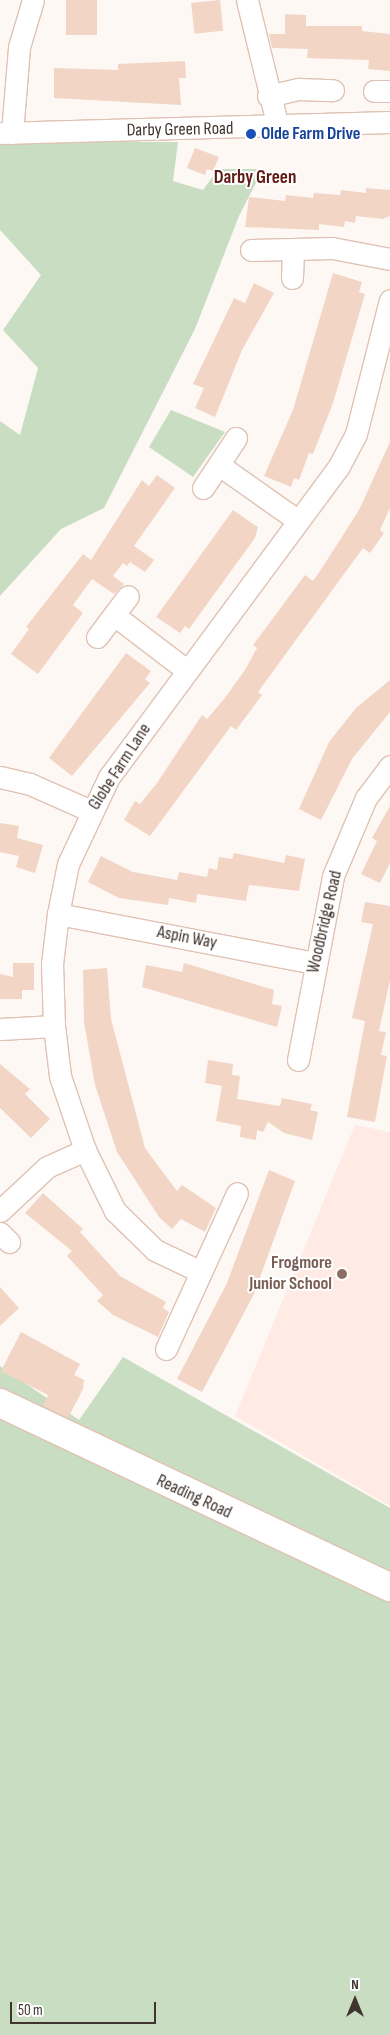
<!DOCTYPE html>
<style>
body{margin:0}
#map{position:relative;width:390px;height:2035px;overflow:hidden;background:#fef8f5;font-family:"Sofia Sans Condensed",sans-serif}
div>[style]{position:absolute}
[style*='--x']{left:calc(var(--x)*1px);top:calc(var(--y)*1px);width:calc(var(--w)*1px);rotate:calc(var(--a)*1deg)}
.education>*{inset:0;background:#ffebe3}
.green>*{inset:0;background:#c8ddc1}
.building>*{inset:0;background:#f2d5c5;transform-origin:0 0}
.roads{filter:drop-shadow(1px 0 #dfc2b3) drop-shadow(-1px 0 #dfc2b3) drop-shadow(0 1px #dfc2b3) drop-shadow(0 -1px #dfc2b3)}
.minor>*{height:21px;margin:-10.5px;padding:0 10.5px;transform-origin:10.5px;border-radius:10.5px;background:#fff}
.major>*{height:28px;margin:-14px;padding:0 14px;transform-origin:14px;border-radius:14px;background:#fff}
.dots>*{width:14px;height:14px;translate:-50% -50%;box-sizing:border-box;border:2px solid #fff;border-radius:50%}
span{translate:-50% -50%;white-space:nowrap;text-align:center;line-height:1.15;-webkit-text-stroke:4px #fff;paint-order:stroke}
.street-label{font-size:18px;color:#40342e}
.transit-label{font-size:18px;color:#164399;font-weight:700}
.left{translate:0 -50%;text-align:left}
.education-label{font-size:18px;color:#785e54;font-weight:700}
.right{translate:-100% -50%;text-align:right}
.neighbourhood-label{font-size:19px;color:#5e1b13;font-weight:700}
.north{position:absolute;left:330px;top:1975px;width:50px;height:50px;-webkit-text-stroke:4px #fff;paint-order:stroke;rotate:0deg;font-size:14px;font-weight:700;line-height:20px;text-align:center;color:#40342e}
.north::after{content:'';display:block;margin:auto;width:18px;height:22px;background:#40342e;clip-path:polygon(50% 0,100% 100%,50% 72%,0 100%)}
.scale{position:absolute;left:10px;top:2002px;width:146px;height:22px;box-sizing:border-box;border:2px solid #40342e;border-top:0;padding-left:6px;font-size:15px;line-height:18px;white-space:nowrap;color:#40342e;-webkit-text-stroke:4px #fff;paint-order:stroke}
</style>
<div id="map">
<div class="education">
<i style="clip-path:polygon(355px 1125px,390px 1132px,390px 1506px,235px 1416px)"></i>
</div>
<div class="green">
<i style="clip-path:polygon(0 141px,178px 142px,173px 181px,203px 190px,218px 169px,263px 169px,239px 216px,195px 329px,104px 508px,61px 529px,0 596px,0 421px,20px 435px,38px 368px,3px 330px,41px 275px,0 230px)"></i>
<i style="clip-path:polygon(171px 410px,225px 432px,193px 477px,149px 447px)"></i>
<i style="clip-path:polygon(123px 1357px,390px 1508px,390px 2035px,0 2035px,0 1366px,79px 1420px)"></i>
</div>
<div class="building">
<i style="left:66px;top:0;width:31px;height:35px"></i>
<i style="left:220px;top:0;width:31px;height:29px;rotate:84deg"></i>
<i style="clip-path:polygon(285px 14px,306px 15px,306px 26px,362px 26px,362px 31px,390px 34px,390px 71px,368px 69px,369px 60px,307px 58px,308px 49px,272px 48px,269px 34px,285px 34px)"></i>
<i style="clip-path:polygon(185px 61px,186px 78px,179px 78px,181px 105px,54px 98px,54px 68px,118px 70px,118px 64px)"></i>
<i style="clip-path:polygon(195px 148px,219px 157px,213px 171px,207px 169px,205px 175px,187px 168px)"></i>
<i style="clip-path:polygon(366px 188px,390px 190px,390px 216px,383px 219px,356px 216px,355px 223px,345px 221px,344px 227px,319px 224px,319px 230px,245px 227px,249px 197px,285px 201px,286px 195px,313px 198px,314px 193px,340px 195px,341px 190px,366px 193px)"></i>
<i style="clip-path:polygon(333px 273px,362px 282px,359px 292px,365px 294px,333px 403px,313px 454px,309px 453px,299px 480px,294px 478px,291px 487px,264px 476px,293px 410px)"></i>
<i style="clip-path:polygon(254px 283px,274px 293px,242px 350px,215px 417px,195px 408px,204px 388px,193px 384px,234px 298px,245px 303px)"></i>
<i style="clip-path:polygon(390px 442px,390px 508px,380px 530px,384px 533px,370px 553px,363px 548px,258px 692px,262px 695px,251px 710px,236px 730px,231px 726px,150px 836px,124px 820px,135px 801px,140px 804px,157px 783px,202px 715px,207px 719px,224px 699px,245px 670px,257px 648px,253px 645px,305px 575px,313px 581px,322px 568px,359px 510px)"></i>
<i style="clip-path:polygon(157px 475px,175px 488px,134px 546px,154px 560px,145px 572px,130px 562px,127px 566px,123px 563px,113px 576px,124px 584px,114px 594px,92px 579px,73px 605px,83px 613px,38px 674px,11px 654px,29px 629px,26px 627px,83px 554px,91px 560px,142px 480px,149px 486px)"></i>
<i style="clip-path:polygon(233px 510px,258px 527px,255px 538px,189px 629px,185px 626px,180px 633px,156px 617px)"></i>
<i style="clip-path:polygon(126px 653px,151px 671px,145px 679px,150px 683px,72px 776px,49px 758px)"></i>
<i style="clip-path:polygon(390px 680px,390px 712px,352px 759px,321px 820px,299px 809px,329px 742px,356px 708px)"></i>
<i style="clip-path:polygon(390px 806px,390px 863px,380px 883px,361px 874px,377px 841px,372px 838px)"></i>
<i style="clip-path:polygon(0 823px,19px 826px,17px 838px,43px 845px,35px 873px,16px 867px,19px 856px,0 852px)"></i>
<i style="clip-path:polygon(234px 853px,284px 863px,286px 855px,305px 859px,299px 891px,249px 885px,246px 901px,197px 894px,196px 903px,169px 898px,168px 905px,119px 898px,88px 882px,101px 856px,133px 872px,177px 880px,179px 872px,207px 877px,209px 868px,217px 870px,219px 857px,232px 859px)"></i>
<i style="clip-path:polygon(365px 902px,390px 906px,390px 980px,379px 1031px,386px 1032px,381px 1055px,387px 1056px,375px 1122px,347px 1117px,365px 1021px,352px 1018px,373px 924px,361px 922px)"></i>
<i style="clip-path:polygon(13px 963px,34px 963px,34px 990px,22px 990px,22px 999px,0 999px,0 974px,13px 977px)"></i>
<i style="clip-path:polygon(184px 963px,274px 990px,272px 1004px,282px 1006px,277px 1027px,142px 987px,146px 965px,182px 972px)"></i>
<i style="clip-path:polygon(107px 968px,111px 1019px,145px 1148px,177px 1191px,182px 1185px,216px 1208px,205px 1232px,181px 1219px,172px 1229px,159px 1217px,117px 1152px,95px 1085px,84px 1022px,83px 970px)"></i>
<i style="clip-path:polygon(208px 1060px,233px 1064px,232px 1075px,240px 1076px,237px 1099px,280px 1106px,282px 1098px,312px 1104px,310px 1110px,318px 1112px,312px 1140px,284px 1133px,268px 1122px,263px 1132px,257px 1130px,256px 1140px,240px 1137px,241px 1126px,216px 1121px,222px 1086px,205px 1083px)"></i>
<i style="clip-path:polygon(0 1064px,30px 1089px,25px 1094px,50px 1119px,31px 1138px,0 1108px)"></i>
<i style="clip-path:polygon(269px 1170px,295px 1181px,254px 1294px,202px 1392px,177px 1379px,227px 1283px)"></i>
<i style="clip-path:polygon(43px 1193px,83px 1229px,80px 1232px,120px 1276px,166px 1302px,163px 1308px,169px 1312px,158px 1337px,113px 1315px,97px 1301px,103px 1295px,67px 1256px,72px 1251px,25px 1213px)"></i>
<i style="clip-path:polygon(0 1287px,19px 1308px,0 1326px)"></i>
<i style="clip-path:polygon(21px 1332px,80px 1364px,74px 1375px,84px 1380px,83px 1389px,68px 1418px,43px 1406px,48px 1395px,1px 1371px)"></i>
</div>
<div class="roads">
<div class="minor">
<i style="--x:247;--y:0;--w:131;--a:76.3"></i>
<i style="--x:374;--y:91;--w:16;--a:0"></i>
<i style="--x:268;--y:96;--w:32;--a:-13"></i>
<i style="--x:299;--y:89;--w:34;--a:2"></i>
<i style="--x:0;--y:133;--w:390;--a:-1.6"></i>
<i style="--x:12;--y:133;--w:86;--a:-85.3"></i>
<i style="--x:19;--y:47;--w:49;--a:-73.4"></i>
<i style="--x:251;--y:250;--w:81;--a:-1.4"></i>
<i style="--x:332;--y:248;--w:59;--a:10.7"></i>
<i style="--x:292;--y:278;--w:28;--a:-88"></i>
<i style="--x:219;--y:465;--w:95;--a:35.2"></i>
<i style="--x:203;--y:488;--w:60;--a:-56.6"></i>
<i style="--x:114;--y:615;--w:89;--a:37.3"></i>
<i style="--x:97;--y:637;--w:51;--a:-52.9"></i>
<i style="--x:0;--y:777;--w:31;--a:13"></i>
<i style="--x:30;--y:784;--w:67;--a:23.9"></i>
<i style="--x:58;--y:914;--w:262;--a:10.8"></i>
<i style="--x:0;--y:1029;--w:54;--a:-3.2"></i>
<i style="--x:298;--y:1060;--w:187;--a:-79.2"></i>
<i style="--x:333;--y:876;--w:85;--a:-67.1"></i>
<i style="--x:366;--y:798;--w:40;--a:-53"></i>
<i style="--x:0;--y:1211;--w:64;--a:-43.1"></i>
<i style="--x:47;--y:1167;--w:42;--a:-24.1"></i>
<i style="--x:0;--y:1233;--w:13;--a:45"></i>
<i style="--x:201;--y:1272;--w:51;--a:-154.4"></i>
<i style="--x:155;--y:1250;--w:56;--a:-135.7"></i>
<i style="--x:115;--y:1211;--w:68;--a:-116.2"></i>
<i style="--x:85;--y:1150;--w:78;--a:-108.7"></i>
<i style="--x:60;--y:1076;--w:50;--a:-96.8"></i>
<i style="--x:54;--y:1026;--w:62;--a:-91.8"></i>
<i style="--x:52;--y:964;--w:50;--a:-83.2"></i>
<i style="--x:58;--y:914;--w:51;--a:-78.7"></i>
<i style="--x:68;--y:864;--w:96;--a:-64.8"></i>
<i style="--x:109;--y:777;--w:387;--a:-53.5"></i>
<i style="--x:339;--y:466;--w:36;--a:-62"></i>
<i style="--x:356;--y:434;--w:138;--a:-75.8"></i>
<i style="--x:166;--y:1349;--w:171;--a:-65.5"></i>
</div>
<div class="major">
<i style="--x:0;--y:1403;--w:431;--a:25.3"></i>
</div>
</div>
<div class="dots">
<i style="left:251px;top:134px;background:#1a4fb4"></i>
<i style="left:342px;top:1274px;background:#8d6e63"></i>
</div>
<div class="street-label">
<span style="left:180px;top:130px;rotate:-1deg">Darby Green Road</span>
<span style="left:120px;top:767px;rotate:-57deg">Globe Farm Lane</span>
<span style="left:325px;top:922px;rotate:-77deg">Woodbridge Road</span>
<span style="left:187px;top:938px;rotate:11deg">Aspin Way</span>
<span style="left:194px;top:1497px;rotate:25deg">Reading Road</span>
</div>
<div class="transit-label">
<span class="left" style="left:261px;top:134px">Olde Farm Drive</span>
</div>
<div class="education-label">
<span class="right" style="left:332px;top:1274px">Frogmore<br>Junior School</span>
</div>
<div class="neighbourhood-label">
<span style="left:255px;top:178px">Darby Green</span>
</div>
<div class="north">N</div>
<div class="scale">50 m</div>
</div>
